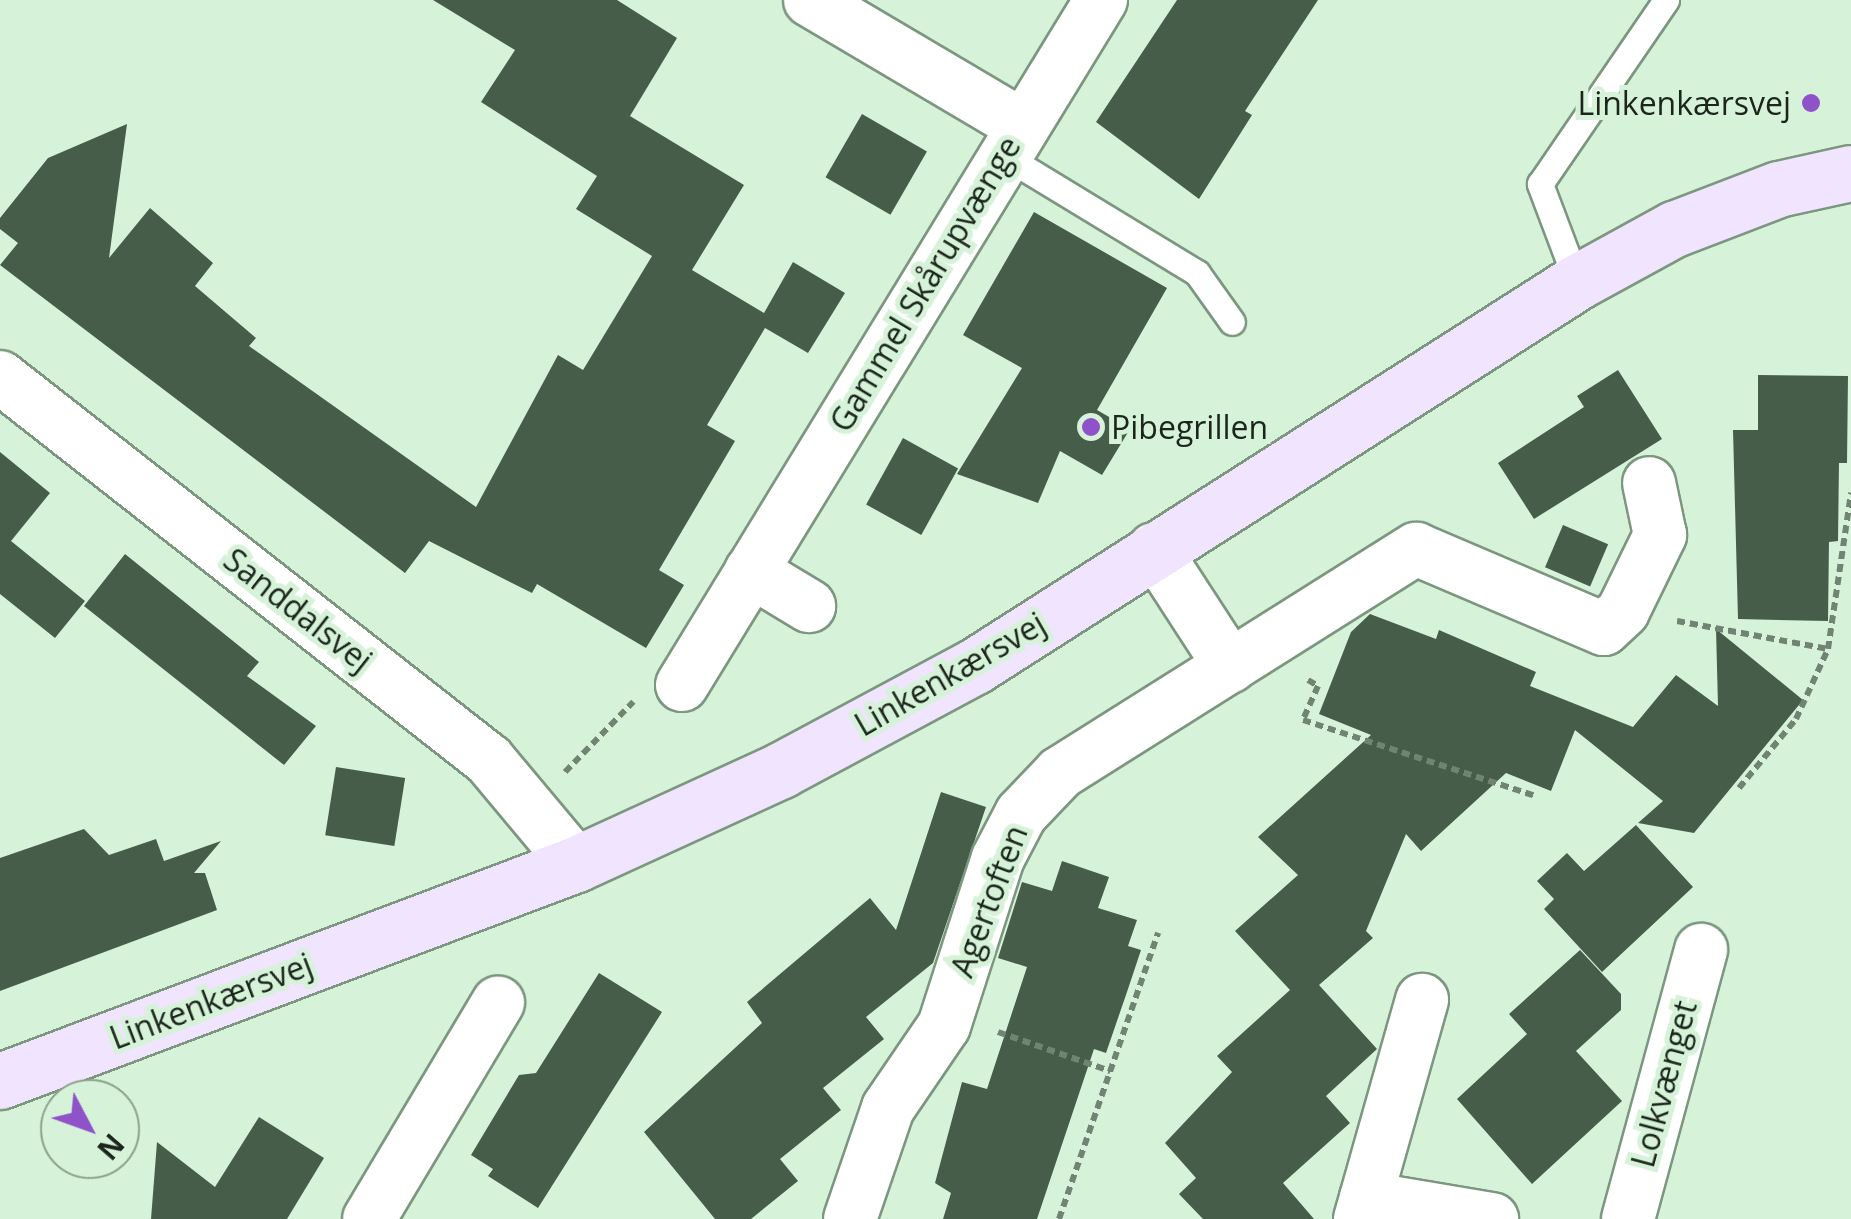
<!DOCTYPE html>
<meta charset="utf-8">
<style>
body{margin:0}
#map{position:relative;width:1851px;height:1219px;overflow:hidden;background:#d6f2d8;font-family:"Open Sans",sans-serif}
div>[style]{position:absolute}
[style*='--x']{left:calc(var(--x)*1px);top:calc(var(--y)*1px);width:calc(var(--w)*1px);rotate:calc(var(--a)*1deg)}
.building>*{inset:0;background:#465e49;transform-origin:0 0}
.path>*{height:6px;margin-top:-3px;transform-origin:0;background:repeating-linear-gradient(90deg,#718473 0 8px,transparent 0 13px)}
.roads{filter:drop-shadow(2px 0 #7c967f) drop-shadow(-2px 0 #7c967f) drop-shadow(0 2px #7c967f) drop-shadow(0 -2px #7c967f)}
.lane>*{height:25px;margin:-12.5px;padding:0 12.5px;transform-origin:12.5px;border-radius:12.5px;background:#fff}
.street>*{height:52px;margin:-26px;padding:0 26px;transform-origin:26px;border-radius:26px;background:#fff}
.secondary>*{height:55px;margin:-27.5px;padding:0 27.5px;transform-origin:27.5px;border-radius:27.5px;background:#f1e4ff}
.dots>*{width:28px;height:28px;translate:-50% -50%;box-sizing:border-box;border:5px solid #d6f2d8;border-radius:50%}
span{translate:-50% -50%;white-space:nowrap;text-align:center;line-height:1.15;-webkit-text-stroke:10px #d6f2d8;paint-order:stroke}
.poi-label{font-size:32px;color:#1b251c}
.right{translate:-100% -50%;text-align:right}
.left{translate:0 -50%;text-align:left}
.street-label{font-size:32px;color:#1b251c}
.north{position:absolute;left:40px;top:1079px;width:100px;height:100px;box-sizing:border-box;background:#d6f2d8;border:2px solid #8ba08d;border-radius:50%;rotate:131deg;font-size:28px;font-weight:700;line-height:40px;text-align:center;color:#1b251c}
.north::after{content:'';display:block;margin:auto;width:35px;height:45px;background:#8f52c8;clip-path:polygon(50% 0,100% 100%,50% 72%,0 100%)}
</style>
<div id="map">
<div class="building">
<i style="clip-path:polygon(433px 0,617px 0,677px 38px,630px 116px,744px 185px,692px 270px,764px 313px,793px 262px,845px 293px,808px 353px,765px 328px,707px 425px,735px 441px,659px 570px,684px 585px,646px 648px,537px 584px,532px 593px,429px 541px,405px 573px,0 265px,18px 243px,0 229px,0 218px,48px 158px,127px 124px,109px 258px,150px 208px,213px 263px,195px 286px,256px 338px,249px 346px,476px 507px,558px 355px,583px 370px,652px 256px,576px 209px,597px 176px,481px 102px,515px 50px)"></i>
<i style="clip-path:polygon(1177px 0,1318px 0,1245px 111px,1252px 115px,1199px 199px,1096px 122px)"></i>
<i style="left:862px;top:114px;width:75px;height:73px;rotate:30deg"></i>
<i style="clip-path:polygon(1034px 212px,1167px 288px,1097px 410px,1130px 429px,1102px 475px,1060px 451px,1038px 503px,957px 474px,1022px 368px,963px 335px)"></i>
<i style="clip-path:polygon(1618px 370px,1662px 439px,1534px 519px,1498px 463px,1584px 407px,1577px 396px)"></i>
<i style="clip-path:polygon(1758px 375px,1848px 376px,1847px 463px,1839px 463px,1838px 541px,1829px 542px,1828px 621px,1738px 619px,1733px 430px,1758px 430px)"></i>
<i style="left:903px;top:438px;width:63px;height:76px;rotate:29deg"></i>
<i style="clip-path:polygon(0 452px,50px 493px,11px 541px,85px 601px,55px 638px,0 594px)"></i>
<i style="left:1563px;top:525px;width:49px;height:46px;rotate:23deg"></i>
<i style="clip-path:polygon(125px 554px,259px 662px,247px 676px,316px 726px,284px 765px,84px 606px)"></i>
<i style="clip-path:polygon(1370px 614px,1436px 639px,1439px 630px,1536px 672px,1530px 686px,1633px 727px,1676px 675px,1718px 706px,1716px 629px,1803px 700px,1694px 833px,1638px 823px,1663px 801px,1575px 730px,1551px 791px,1506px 773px,1421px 851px,1406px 834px,1366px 931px,1373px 938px,1319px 985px,1377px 1049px,1326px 1096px,1350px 1123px,1283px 1183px,1314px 1219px,1203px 1219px,1179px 1194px,1196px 1178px,1165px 1143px,1232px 1072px,1217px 1056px,1290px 990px,1235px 931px,1298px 875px,1258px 837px,1371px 735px,1319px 714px,1351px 632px)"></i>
<i style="left:336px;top:767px;width:70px;height:69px;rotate:9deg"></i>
<i style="clip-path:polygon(941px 792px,986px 807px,933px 963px,866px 1017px,884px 1039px,823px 1088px,841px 1110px,780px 1159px,798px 1181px,751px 1219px,715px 1219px,644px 1132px,762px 1023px,747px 1002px,870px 898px,896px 930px)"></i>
<i style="clip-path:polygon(1636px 825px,1693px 887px,1602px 972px,1544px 909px,1554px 899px,1537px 881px,1567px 853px,1584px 871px)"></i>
<i style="clip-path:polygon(84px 829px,109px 855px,156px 839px,164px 861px,221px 841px,194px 873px,205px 873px,217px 910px,0 991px,0 858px)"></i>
<i style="clip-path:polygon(1062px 861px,1109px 877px,1098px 908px,1137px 920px,1128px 946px,1141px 950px,1128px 989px,1106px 1053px,1094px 1049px,1037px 1219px,943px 1219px,951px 1193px,935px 1183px,962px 1082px,987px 1089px,1027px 967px,998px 958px,1022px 882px,1052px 891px)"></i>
<i style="clip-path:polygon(1580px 950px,1621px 994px,1621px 1010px,1576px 1051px,1622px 1101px,1532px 1184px,1457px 1099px,1527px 1034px,1509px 1014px)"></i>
<i style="clip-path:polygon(599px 973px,662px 1012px,538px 1208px,488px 1176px,493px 1169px,471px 1155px,519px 1075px,536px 1073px)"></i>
<i style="clip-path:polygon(259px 1117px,324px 1158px,287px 1219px,151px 1219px,157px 1142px,215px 1187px)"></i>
</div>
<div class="path">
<i style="--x:1677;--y:621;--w:154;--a:10.5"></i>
<i style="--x:1308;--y:680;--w:12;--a:31"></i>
<i style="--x:1318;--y:686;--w:37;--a:114"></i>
<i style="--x:1303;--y:720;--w:245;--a:18.1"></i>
<i style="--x:565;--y:772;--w:98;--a:-45.8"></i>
<i style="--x:1739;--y:788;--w:89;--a:-50.4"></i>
<i style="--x:1796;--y:719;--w:77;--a:-65.4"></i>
<i style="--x:1828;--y:649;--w:158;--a:-81.6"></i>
<i style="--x:998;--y:1032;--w:119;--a:19.2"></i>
<i style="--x:1059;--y:1219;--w:303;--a:-70.9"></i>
</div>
<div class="roads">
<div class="lane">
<i style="--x:1003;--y:155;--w:227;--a:31.3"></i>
<i style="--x:1197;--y:273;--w:60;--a:54.5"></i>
<i style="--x:1577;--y:282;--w:105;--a:-110.7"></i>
<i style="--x:1540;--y:184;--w:223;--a:-55.6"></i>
</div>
<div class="street">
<i style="--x:810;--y:0;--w:245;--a:30.6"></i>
<i style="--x:0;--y:377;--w:621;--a:38.07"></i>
<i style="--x:489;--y:760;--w:136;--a:50.1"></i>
<i style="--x:1154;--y:549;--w:140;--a:57"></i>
<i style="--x:751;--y:571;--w:68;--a:31.1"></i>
<i style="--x:682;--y:685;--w:803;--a:-58.55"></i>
<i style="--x:1366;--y:1198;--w:206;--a:-74.2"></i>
<i style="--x:369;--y:1219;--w:252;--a:-59.2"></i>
<i style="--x:850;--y:1219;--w:117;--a:-71.1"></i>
<i style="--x:888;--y:1108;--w:99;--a:-55.7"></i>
<i style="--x:944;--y:1026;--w:176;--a:-72.2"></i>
<i style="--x:998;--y:858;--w:50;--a:-62.4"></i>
<i style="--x:1021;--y:814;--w:57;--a:-46.4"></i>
<i style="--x:1060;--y:773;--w:421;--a:-32.2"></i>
<i style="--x:1416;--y:549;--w:204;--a:23.1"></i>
<i style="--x:1604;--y:629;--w:26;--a:-43"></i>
<i style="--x:1623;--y:611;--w:85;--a:-64"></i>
<i style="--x:1660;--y:535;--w:53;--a:-101.9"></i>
<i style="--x:1360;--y:1219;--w:22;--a:-74"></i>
<i style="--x:1366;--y:1198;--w:128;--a:9.5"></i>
<i style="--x:1628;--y:1219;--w:279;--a:-74.8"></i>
</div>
<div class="secondary">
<i style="--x:0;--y:1081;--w:616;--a:-20.64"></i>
<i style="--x:576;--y:864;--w:226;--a:-24.6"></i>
<i style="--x:781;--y:770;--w:220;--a:-28.2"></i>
<i style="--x:975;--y:666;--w:714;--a:-32.53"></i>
<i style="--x:1577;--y:282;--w:111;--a:-28.7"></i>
<i style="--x:1674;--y:229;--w:111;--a:-21"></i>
<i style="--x:1778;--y:189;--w:75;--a:-12.4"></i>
</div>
</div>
<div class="dots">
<i style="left:1811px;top:103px;background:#8f52c8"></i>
<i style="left:1091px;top:427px;background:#8f52c8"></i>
</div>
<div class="poi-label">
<span class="right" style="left:1791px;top:103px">Linkenkærsvej</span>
<span class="left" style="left:1111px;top:427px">Pibegrillen</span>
</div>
<div class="street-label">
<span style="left:925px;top:284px;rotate:-59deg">Gammel Skårupvænge</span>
<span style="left:298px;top:610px;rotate:38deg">Sanddalsvej</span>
<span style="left:950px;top:674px;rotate:-30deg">Linkenkærsvej</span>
<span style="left:989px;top:901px;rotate:-69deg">Agertoften</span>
<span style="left:211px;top:1001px;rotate:-21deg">Linkenkærsvej</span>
<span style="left:1664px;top:1084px;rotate:-75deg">Lolkvænget</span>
</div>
<div class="north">N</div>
</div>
